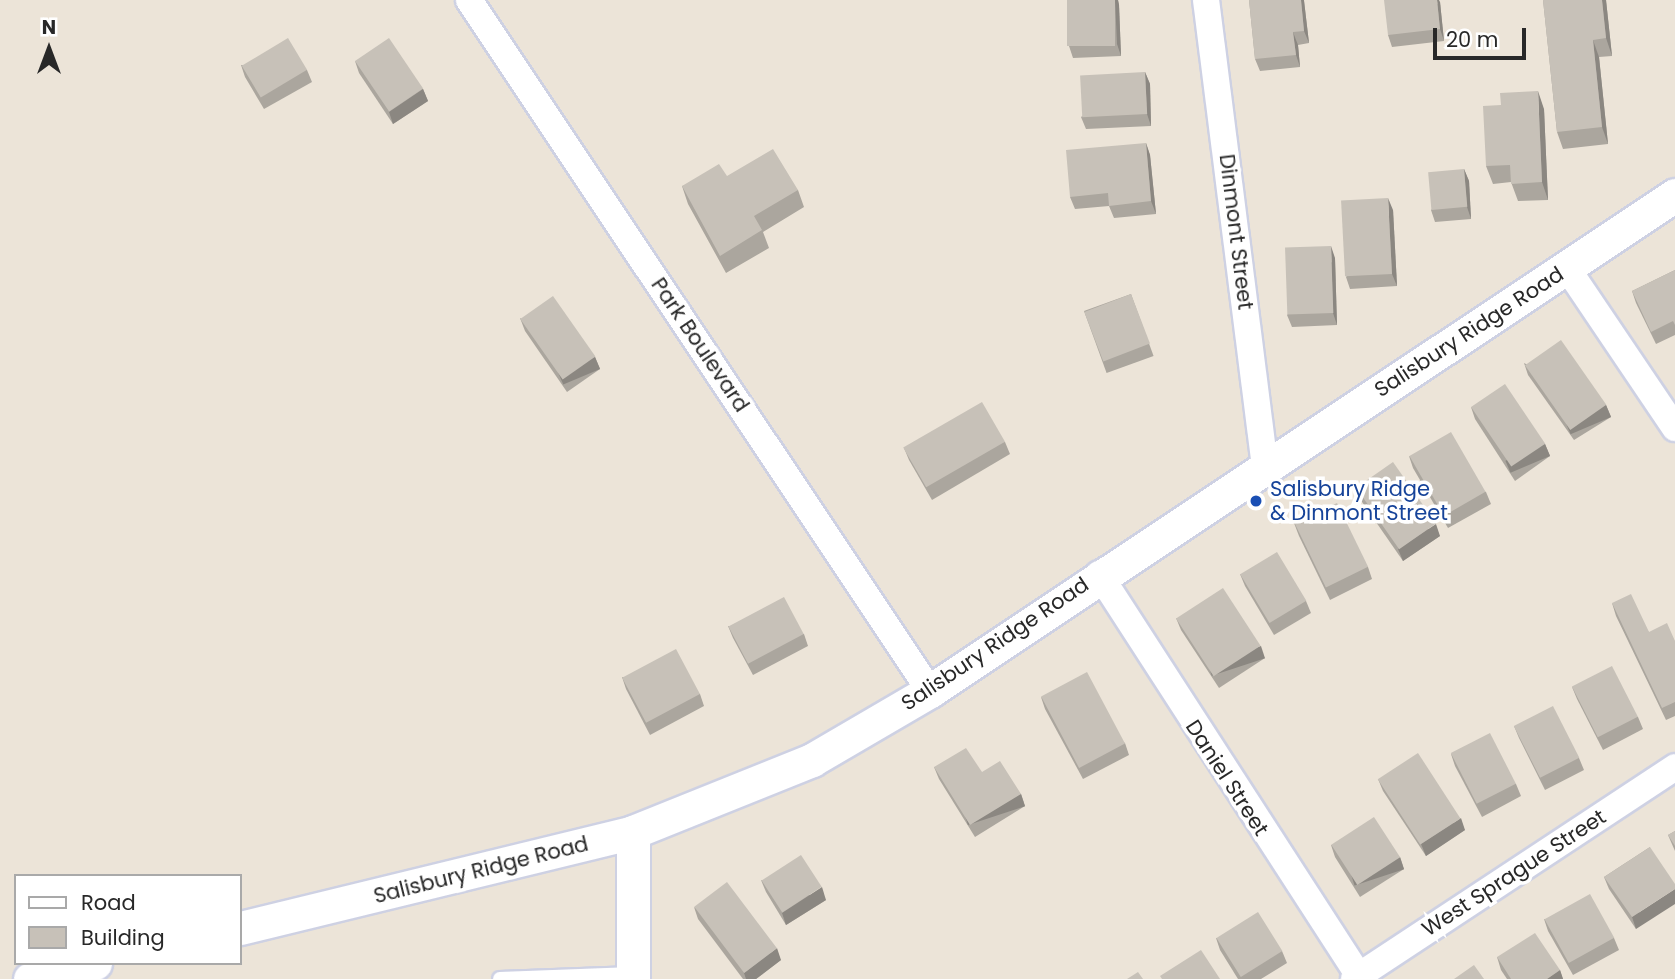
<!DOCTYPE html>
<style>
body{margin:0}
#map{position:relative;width:1675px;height:979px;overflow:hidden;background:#ece4d8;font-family:Poppins,sans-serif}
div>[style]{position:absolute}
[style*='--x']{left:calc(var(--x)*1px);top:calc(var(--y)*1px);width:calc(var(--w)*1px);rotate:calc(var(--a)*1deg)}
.roads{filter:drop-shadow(2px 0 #ced1e3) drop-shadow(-2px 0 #ced1e3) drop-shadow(0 2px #ced1e3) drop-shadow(0 -2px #ced1e3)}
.service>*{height:14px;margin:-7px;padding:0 7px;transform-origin:7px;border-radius:7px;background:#fff}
.minor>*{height:26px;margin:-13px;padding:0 13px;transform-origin:13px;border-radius:13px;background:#fff}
.tertiary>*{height:33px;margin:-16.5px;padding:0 16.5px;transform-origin:16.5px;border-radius:16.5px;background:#fff}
.wall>*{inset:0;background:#aba69e;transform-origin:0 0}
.shaded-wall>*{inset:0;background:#8b8781;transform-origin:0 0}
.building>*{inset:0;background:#c7c1b8;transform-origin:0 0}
.dots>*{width:19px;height:19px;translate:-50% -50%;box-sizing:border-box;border:4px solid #fff;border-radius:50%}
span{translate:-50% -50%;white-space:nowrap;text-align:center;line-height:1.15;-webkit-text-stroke:7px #fff;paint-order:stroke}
.street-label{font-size:21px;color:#282828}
.transit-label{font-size:21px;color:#164399}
.left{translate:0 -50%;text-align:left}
.legend{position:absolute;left:14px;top:874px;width:228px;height:91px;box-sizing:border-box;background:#fff;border:2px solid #a9a9a9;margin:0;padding:9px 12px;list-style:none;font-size:21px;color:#282828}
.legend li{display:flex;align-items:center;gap:14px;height:35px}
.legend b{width:35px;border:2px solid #a9a9a9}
.north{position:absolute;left:14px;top:14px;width:70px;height:70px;-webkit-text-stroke:5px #fff;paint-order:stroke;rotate:0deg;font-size:19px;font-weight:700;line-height:28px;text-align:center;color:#282828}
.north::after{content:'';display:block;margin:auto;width:24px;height:32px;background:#282828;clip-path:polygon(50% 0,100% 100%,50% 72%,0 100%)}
.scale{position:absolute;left:1433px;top:28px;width:93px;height:32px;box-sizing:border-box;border:4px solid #282828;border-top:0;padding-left:9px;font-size:21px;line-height:24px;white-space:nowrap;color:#282828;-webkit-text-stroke:5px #fff;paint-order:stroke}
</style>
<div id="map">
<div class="roads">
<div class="service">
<i style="--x:500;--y:979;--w:133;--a:-2.2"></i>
</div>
<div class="minor">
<i style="--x:469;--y:0;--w:831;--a:56.29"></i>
<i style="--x:1206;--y:0;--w:469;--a:82.8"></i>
<i style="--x:1567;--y:268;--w:193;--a:56"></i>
<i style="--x:1099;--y:574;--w:482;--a:57.1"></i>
<i style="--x:1354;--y:979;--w:385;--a:-33.4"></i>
</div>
<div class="tertiary">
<i style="--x:633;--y:832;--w:147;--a:90"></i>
<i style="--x:240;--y:928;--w:405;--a:-13.7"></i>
<i style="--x:633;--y:832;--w:193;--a:-21.9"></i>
<i style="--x:812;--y:760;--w:137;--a:-30.3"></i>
<i style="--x:930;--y:691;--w:895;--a:-33.65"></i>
<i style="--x:30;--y:979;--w:67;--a:-13.8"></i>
</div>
</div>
<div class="wall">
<i style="clip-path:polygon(1067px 0,1118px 0,1119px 5px,1121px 56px,1073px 58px,1069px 46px)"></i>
<i style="clip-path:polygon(1249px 0,1304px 0,1309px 43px,1298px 45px,1300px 67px,1260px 71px,1255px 59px)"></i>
<i style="clip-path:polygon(1543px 0,1606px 0,1612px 56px,1599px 57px,1608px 144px,1563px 149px,1557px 132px)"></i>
<i style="clip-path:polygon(1440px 2px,1444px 41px,1392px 47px,1388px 35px)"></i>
<i style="clip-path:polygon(355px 61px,423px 89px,428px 101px,393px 124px,359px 73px)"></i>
<i style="clip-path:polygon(241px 65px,307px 70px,312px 82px,264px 109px,245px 77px)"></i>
<i style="clip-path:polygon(1145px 72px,1150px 84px,1151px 126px,1086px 129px,1081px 117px)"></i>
<i style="clip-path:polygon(1544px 109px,1548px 200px,1518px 201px,1511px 182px,1493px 184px,1486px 166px)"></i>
<i style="clip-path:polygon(1146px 143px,1150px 155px,1156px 214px,1114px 218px,1109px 206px,1075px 209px,1070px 197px)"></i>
<i style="clip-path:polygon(1464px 169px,1469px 181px,1471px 219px,1435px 222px,1431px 210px)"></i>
<i style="clip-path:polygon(727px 176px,798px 190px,804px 207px,763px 232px,769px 248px,726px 273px,688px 204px,682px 186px)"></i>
<i style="clip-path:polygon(1393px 210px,1397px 286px,1350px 289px,1346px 277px)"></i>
<i style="clip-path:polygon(1335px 258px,1337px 325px,1292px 327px,1287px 315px)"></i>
<i style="clip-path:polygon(1675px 270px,1675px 335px,1656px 344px,1636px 303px,1632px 291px)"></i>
<i style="left:1131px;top:294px;width:66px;height:50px;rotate:70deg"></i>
<i style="clip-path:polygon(520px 318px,595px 357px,600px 369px,567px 392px,525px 331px)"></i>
<i style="clip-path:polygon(1524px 363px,1606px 405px,1611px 417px,1574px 440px,1528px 375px)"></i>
<i style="clip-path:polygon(1471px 407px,1545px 444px,1550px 456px,1515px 481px,1475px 419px)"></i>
<i style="clip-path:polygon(1005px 442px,1010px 454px,932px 500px,909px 460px,904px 448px)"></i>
<i style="clip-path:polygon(1409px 456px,1486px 492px,1491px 504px,1448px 528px,1413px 468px)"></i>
<i style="clip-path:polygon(1355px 487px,1440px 536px,1403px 561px,1360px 499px)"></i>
<i style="clip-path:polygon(1294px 523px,1368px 567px,1372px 579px,1330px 600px,1299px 536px)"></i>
<i style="clip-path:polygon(1240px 574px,1306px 601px,1311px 613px,1274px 635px,1245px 586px)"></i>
<i style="clip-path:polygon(1612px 603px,1649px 632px,1675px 641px,1675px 716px,1666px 720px,1616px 616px)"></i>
<i style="clip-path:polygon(1176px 618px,1265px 658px,1219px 688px,1181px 630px)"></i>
<i style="clip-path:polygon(728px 626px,804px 634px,808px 646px,753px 675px,733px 638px)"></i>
<i style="clip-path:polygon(622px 677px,700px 694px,704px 706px,650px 735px,626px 689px)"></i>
<i style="clip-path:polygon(1572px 687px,1638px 717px,1643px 729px,1603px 750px,1577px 699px)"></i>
<i style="clip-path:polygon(1041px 697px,1125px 743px,1129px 755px,1083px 779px,1045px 709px)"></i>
<i style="clip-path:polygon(1514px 726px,1579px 758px,1584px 770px,1545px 790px,1519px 738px)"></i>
<i style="clip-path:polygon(1451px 754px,1516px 784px,1521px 796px,1482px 817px,1455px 766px)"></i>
<i style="clip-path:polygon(934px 767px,982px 772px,1021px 794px,1025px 806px,975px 837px,939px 779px)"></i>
<i style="clip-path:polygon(1378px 779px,1465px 830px,1426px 856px,1383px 791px)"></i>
<i style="clip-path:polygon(1675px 831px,1675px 851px,1668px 835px)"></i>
<i style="clip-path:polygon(1331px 845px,1400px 857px,1404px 869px,1360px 897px,1335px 857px)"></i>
<i style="clip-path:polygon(1650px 847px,1636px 929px,1609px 889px,1604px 877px)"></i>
<i style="clip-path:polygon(761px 880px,826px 900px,786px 925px,766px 892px)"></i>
<i style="clip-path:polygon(694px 907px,781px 960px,756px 979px,743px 979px,698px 919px)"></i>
<i style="clip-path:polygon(1544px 919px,1614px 938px,1619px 950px,1573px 975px,1548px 931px)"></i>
<i style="clip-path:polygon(1216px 938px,1282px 951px,1287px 963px,1261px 979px,1238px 979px,1220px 950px)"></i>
<i style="clip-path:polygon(1497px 957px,1560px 970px,1563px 979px,1507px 979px,1501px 970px)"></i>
</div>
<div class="shaded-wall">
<i style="clip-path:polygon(1115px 0,1118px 0,1119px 5px,1121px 56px,1117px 44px)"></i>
<i style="clip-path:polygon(1301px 0,1304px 0,1304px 1px,1309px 43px,1304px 31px)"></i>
<i style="clip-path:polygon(1437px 0,1439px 0,1440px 2px,1444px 41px,1440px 29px)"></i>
<i style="clip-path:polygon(1602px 0,1606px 0,1612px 56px,1606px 38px)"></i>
<i style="clip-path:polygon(1293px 32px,1298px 45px,1300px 67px,1296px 55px)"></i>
<i style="clip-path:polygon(1593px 40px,1599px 57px,1608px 144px,1602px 127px)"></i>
<i style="clip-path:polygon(1145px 72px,1150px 84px,1151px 126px,1147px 114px)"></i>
<i style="clip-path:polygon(423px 89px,428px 101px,393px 124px,389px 112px)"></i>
<i style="clip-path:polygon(1538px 91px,1544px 109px,1548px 200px,1542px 182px)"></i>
<i style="clip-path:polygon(1146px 143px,1150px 155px,1156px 214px,1151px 201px)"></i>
<i style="clip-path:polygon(1464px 169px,1469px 181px,1471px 219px,1467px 207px)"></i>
<i style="clip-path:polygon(1388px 198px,1393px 210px,1397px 286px,1392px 274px)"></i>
<i style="clip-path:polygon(1331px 246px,1335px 258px,1337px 325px,1333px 313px)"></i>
<i style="left:595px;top:357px;width:13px;height:40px;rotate:67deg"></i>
<i style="left:1606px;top:405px;width:13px;height:44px;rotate:67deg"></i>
<i style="left:1545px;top:444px;width:13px;height:43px;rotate:67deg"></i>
<i style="clip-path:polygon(1436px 524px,1440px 536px,1403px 561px,1398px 549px)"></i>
<i style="left:1261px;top:646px;width:13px;height:56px;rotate:72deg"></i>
<i style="left:1021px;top:794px;width:13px;height:60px;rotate:72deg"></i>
<i style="clip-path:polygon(1461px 818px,1465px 830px,1426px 856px,1421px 844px)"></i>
<i style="left:1400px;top:857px;width:13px;height:52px;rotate:72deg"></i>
<i style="clip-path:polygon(822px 887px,826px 900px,786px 925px,782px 913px)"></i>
<i style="clip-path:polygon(1675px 889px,1675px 904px,1636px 929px,1632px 917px)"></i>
<i style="clip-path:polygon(777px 948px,781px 960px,756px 979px,746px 979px,744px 973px)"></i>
<i style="clip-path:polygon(1560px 970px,1563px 979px,1547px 979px)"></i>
</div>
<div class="building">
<i style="left:1067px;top:0;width:48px;height:46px"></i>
<i style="clip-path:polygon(1249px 0,1301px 0,1304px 31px,1293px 32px,1296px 55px,1255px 59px)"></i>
<i style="clip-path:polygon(1384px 0,1437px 0,1440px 29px,1388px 35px)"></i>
<i style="clip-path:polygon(1543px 0,1602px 0,1606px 38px,1593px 40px,1602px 127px,1557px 132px)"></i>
<i style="left:288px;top:38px;width:37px;height:54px;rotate:59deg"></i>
<i style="left:389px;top:38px;width:61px;height:41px;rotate:56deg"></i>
<i style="left:1145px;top:72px;width:42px;height:65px;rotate:87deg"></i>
<i style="clip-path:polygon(1538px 91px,1542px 182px,1511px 184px,1510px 165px,1486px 166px,1483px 106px,1501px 105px,1500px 93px)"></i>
<i style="clip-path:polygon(1146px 143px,1151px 201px,1109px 206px,1108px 193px,1070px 197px,1066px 150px)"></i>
<i style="clip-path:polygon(773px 149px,798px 190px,754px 216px,762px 230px,720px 256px,682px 186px,719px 164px,727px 176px)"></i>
<i style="left:1464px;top:169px;width:38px;height:36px;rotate:85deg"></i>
<i style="left:1388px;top:198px;width:76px;height:47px;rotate:87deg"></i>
<i style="left:1331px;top:246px;width:67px;height:46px;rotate:88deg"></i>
<i style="clip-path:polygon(1675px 270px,1675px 325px,1673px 321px,1651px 332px,1632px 291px)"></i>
<i style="left:1131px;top:294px;width:53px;height:50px;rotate:69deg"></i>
<i style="left:553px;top:296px;width:74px;height:40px;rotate:55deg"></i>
<i style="left:1561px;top:340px;width:79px;height:44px;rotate:55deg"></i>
<i style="left:1505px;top:384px;width:72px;height:41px;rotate:56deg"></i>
<i style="left:982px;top:402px;width:46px;height:91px;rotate:60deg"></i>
<i style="left:1451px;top:432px;width:69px;height:48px;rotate:60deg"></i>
<i style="left:1393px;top:462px;width:75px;height:45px;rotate:55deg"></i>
<i style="left:1337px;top:503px;width:71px;height:47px;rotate:64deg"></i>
<i style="left:1277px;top:552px;width:57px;height:43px;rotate:59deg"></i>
<i style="left:1223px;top:588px;width:69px;height:56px;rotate:57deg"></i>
<i style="clip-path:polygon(1631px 594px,1649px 632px,1667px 623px,1675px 641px,1675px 702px,1662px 708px,1612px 603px)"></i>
<i style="left:784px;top:597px;width:42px;height:63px;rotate:62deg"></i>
<i style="left:676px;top:649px;width:51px;height:61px;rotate:62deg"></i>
<i style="left:1612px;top:666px;width:57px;height:45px;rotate:63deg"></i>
<i style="left:1087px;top:672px;width:81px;height:52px;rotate:62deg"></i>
<i style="left:1553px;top:706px;width:58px;height:44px;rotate:63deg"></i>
<i style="left:1490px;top:733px;width:57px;height:44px;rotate:63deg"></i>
<i style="clip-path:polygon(966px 748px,982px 772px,1000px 761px,1021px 794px,970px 825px,934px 767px)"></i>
<i style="left:1418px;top:753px;width:78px;height:48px;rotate:57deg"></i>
<i style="left:1374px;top:817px;width:48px;height:51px;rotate:57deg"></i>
<i style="clip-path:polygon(1675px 831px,1675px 846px,1668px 835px)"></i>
<i style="clip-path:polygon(1650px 847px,1675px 884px,1675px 889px,1632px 917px,1604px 877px)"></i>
<i style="left:801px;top:855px;width:38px;height:47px;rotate:57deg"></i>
<i style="left:727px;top:882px;width:83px;height:41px;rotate:53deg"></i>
<i style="left:1590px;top:894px;width:50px;height:52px;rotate:61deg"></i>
<i style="left:1258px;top:912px;width:46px;height:49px;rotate:58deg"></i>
<i style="clip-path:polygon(1535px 933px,1560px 970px,1547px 979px,1511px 979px,1497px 957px)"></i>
<i style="clip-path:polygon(1201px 950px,1220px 979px,1162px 979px,1160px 976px)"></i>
<i style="clip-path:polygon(1474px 965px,1484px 979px,1454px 979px)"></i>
<i style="clip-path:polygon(1138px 972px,1143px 979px,1127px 979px)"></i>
</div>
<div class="dots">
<i style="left:1256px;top:501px;background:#1a4fb4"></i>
</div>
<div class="street-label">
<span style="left:1236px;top:232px;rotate:83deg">Dinmont Street</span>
<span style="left:1469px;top:332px;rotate:-33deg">Salisbury Ridge Road</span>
<span style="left:700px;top:345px;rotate:56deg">Park Boulevard</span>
<span style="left:995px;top:644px;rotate:-34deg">Salisbury Ridge Road</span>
<span style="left:1227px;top:778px;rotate:57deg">Daniel Street</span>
<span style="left:481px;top:870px;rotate:-14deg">Salisbury Ridge Road</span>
<span style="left:1514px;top:873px;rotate:-33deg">West Sprague Street</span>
</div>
<div class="transit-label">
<span class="left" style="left:1270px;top:501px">Salisbury Ridge<br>&amp; Dinmont Street</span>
</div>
<ul class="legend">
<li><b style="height:9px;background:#fff"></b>Road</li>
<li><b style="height:19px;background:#c7c1b8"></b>Building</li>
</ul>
<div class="north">N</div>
<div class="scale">20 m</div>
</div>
